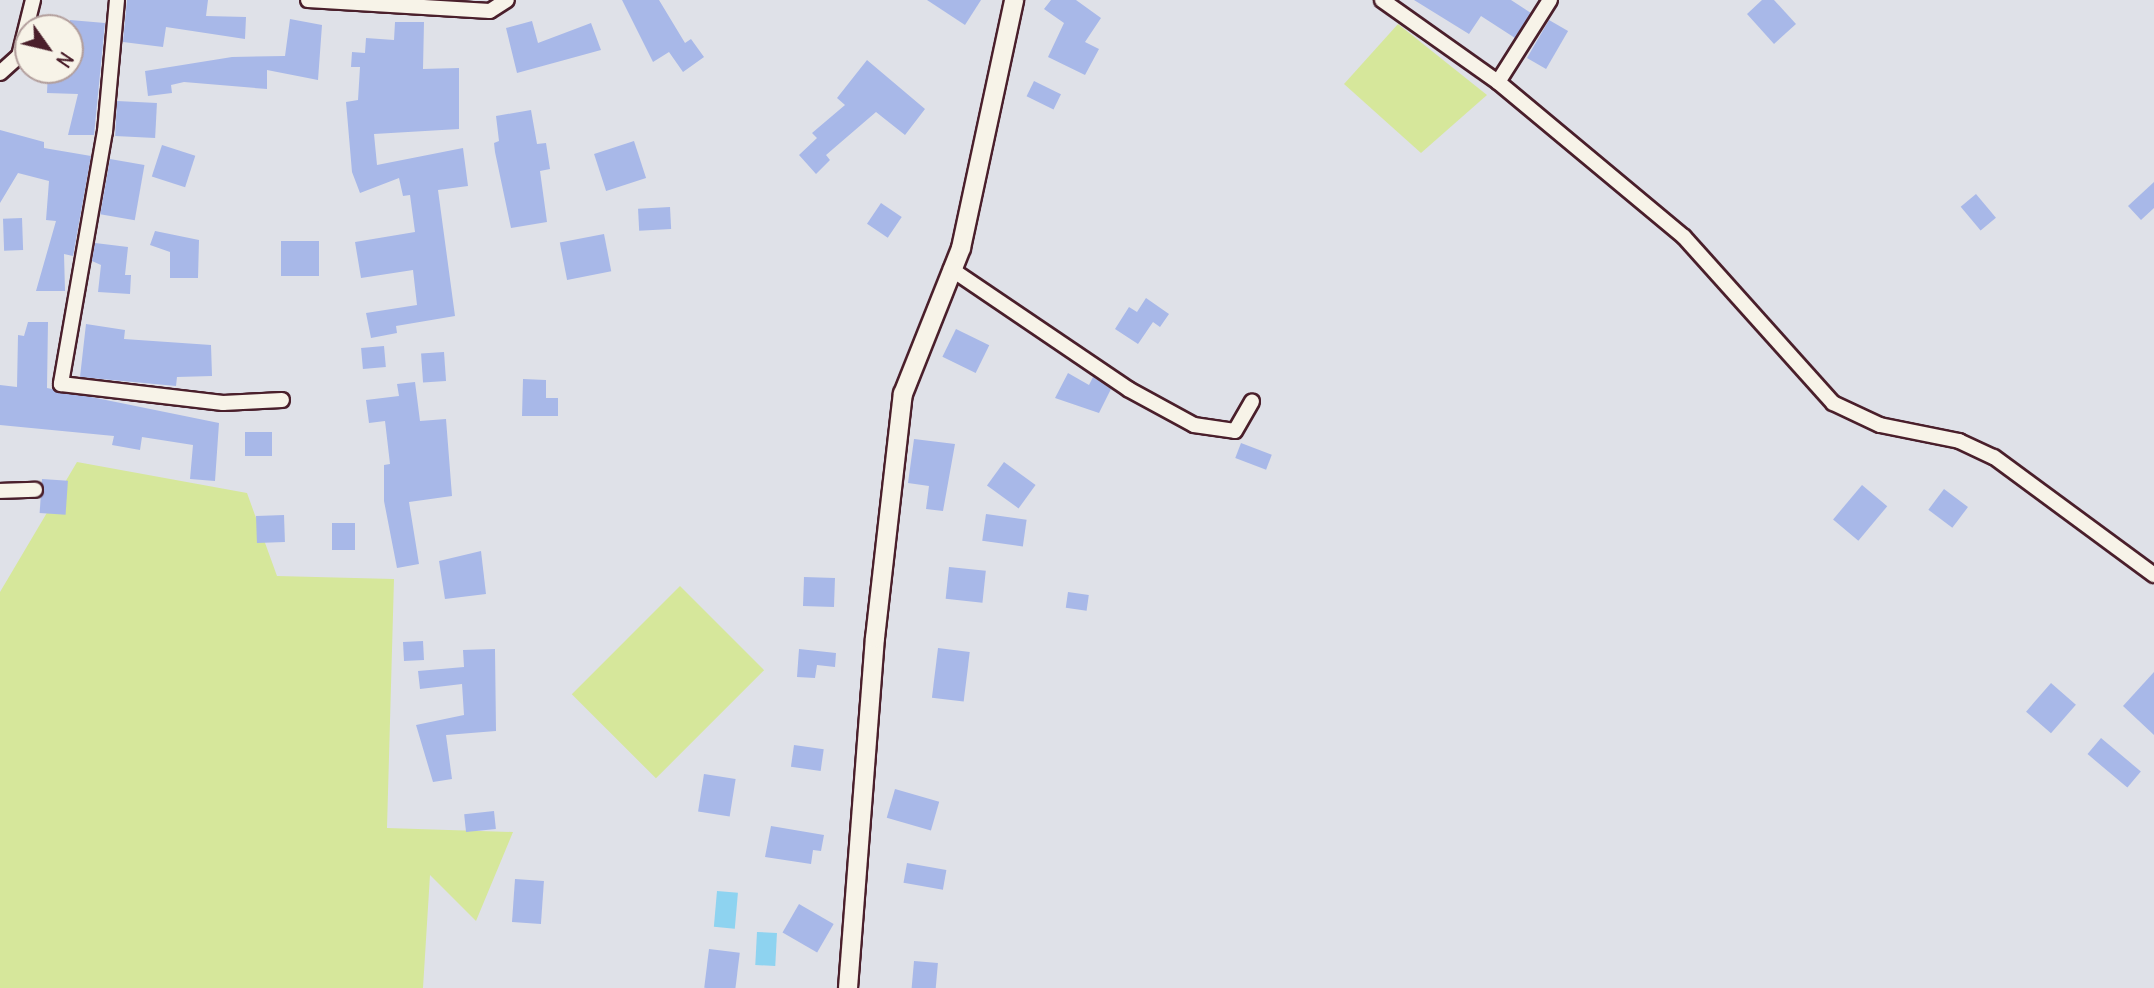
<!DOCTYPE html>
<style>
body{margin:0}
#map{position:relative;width:2154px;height:988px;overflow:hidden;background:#dfe1e8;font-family:Delius,sans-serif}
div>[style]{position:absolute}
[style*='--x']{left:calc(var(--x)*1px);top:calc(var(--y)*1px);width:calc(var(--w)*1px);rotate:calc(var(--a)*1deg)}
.green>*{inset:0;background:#d6e79b;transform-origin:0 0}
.water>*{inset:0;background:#8ed3f0;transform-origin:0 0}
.building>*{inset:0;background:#a8b8e8;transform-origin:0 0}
.roads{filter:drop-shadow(2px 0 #4a1f2b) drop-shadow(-2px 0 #4a1f2b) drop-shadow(0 2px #4a1f2b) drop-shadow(0 -2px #4a1f2b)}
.minor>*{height:14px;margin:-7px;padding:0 7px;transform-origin:7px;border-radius:7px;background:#f7f3e8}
.tertiary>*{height:18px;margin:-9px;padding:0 9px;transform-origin:9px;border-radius:9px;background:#f7f3e8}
span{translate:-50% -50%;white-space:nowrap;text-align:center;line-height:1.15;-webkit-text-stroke:7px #f7f3e8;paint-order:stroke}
.north{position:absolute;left:14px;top:14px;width:70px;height:70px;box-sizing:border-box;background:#f7f3e8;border:2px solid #b29e9c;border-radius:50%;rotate:124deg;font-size:19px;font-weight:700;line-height:28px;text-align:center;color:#4a1f2b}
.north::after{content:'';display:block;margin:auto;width:24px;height:32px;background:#4a1f2b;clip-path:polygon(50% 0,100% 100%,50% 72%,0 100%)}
</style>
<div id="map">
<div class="green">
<i style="clip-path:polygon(1398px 24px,1487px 95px,1421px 153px,1344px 84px)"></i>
<i style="clip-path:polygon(77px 462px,247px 493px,277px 576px,394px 579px,387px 828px,513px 832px,476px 921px,430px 875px,423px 988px,0 988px,0 592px)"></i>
<i style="left:680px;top:586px;width:119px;height:153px;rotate:45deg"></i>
</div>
<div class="water">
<i style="left:717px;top:891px;width:21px;height:36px;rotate:5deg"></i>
<i style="left:757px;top:932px;width:20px;height:33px;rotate:3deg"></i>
</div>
<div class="building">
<i style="clip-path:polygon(127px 0,208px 0,206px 16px,246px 17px,245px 39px,166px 27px,163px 47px,123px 42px)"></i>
<i style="clip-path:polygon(622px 0,659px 0,685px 43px,691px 39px,704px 57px,683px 72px,669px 52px,653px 62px)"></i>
<i style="clip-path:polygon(927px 0,981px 0,965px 25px)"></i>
<i style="clip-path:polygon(1051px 0,1076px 0,1101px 18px,1085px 42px,1099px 49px,1085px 75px,1048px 57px,1064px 23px,1044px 9px)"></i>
<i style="clip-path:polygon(1414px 0,1511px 0,1531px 13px,1515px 38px,1481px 16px,1469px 34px)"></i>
<i style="clip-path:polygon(1762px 0,1774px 0,1796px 24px,1774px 44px,1747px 14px)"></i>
<i style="clip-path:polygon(290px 19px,322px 25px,318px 80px,267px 70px,267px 89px,184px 82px,171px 85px,172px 93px,148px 96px,145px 71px,232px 57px,285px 56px)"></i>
<i style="clip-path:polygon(70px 20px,105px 23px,94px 135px,68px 135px,78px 94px,47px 93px,48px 70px,70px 70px)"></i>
<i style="left:1549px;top:20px;width:22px;height:44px;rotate:30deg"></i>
<i style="clip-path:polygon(532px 21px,538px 43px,591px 23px,601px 50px,517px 73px,506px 28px)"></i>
<i style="clip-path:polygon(395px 22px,424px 22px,423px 69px,459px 68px,459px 129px,374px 134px,377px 165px,463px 148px,468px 186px,438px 190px,455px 316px,396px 326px,397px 333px,371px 338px,366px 313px,417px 305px,413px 270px,361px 278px,355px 242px,415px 232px,410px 195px,403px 196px,399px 178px,360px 193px,352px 172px,346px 102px,358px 100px,360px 67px,351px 67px,352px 52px,365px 53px,366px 38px,394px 40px)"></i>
<i style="clip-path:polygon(867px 60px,925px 109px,905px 135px,876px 112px,826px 155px,830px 160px,816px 174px,799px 155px,817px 138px,812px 133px,845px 105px,837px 98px)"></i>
<i style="left:1034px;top:81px;width:30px;height:17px;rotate:26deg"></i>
<i style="left:117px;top:101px;width:40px;height:35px;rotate:3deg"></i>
<i style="clip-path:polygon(531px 110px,537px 144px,546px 143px,550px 169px,540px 171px,547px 222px,511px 228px,495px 152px,494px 143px,499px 141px,496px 116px)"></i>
<i style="clip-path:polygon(0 130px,44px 142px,44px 148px,91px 156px,73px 256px,64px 254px,65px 291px,36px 291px,56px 221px,46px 220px,49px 181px,18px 173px,0 203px)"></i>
<i style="left:634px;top:141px;width:39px;height:42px;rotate:72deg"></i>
<i style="left:162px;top:145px;width:35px;height:33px;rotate:18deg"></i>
<i style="left:110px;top:159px;width:35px;height:56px;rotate:10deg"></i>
<i style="clip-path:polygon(2154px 182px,2154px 208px,2141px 220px,2128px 206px)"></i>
<i style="left:1976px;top:194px;width:31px;height:20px;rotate:50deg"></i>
<i style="left:881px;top:203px;width:25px;height:25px;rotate:34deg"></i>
<i style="left:670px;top:207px;width:22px;height:32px;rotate:87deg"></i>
<i style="left:22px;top:218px;width:32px;height:19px;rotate:88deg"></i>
<i style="clip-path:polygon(155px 231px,199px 240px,198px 278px,170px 278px,170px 252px,150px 245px)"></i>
<i style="left:604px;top:234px;width:38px;height:45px;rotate:79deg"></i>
<i style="left:281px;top:241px;width:38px;height:35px"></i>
<i style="clip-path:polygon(95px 243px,128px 247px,125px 275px,131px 275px,130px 294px,98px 292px,101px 265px,92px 261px)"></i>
<i style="clip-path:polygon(1146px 298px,1169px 314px,1160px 327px,1153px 322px,1138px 344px,1115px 329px,1129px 307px,1137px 312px)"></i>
<i style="clip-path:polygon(28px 322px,48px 322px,47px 388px,219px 423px,215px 481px,190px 479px,193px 445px,142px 437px,140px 450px,112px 445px,114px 436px,0 425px,0 385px,17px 387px,18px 335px,24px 336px)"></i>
<i style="clip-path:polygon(86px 324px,125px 330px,124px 339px,211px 345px,212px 376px,177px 377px,176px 386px,80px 377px)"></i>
<i style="left:956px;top:329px;width:37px;height:31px;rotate:26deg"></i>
<i style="left:384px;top:346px;width:21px;height:23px;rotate:85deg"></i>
<i style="left:444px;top:352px;width:29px;height:23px;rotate:86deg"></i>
<i style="clip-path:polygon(1068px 373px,1089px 385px,1093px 377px,1111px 389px,1099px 413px,1055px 398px)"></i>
<i style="clip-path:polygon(523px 379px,546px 380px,546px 398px,558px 398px,558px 416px,522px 416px)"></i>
<i style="clip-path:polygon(415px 382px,420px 421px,446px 419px,452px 496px,409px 502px,419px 564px,397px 568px,384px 501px,384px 465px,390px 464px,385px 421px,369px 423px,366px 400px,399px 396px,397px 384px)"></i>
<i style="left:272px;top:432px;width:24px;height:27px;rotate:90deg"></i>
<i style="clip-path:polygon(914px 439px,955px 444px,943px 511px,926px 509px,929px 486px,908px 483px)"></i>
<i style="left:1241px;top:443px;width:33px;height:16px;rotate:21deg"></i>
<i style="left:1004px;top:462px;width:39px;height:29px;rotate:36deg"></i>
<i style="left:42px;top:479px;width:26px;height:34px;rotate:4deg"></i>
<i style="left:1862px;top:485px;width:33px;height:45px;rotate:40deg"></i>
<i style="left:1944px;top:489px;width:30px;height:26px;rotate:37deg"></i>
<i style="left:986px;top:514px;width:41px;height:27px;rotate:8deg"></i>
<i style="left:284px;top:515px;width:27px;height:28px;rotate:88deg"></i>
<i style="left:332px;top:523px;width:23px;height:27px"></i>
<i style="clip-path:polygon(481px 551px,486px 594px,445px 599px,439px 561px)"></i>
<i style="left:949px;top:567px;width:37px;height:32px;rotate:6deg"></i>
<i style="left:804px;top:577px;width:31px;height:29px;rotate:2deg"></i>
<i style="left:1068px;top:592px;width:21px;height:16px;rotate:8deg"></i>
<i style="left:423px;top:641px;width:19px;height:20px;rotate:87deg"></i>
<i style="left:938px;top:648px;width:32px;height:50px;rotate:7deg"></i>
<i style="clip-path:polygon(495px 649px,496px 731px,446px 735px,452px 779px,433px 782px,416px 725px,464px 715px,462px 684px,420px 689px,418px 671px,464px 667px,463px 650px)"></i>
<i style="clip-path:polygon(799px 649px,836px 653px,835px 667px,817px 665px,815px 678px,797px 677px)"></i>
<i style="clip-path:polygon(2154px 672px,2154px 735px,2123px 706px)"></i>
<i style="left:2051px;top:683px;width:33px;height:38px;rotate:41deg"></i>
<i style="left:2101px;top:738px;width:52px;height:21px;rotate:40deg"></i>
<i style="left:794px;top:745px;width:30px;height:22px;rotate:8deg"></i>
<i style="left:704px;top:774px;width:32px;height:38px;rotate:9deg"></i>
<i style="left:895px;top:789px;width:46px;height:30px;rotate:16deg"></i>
<i style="left:494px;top:811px;width:18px;height:30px;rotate:84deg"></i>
<i style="clip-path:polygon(771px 826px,824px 835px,821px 851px,813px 850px,811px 864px,765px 857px)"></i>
<i style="left:907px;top:863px;width:40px;height:20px;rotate:10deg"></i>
<i style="left:515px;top:879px;width:29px;height:43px;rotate:4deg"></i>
<i style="left:799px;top:904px;width:40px;height:33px;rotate:30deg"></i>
<i style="left:709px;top:949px;width:31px;height:39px;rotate:7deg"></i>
<i style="left:914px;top:961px;width:24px;height:27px;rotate:5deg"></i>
</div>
<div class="roads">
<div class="minor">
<i style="--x:117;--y:0;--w:132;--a:95.2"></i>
<i style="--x:105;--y:131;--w:257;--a:99.9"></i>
<i style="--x:61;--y:384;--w:163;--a:6.7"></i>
<i style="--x:223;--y:403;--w:59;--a:-2.9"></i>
<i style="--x:308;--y:0;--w:182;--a:3.5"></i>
<i style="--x:490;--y:11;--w:20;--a:-33"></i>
<i style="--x:1382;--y:0;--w:142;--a:35.3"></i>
<i style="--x:1498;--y:82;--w:242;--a:39.8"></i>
<i style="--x:1684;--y:237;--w:223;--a:48.1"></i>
<i style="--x:1833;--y:403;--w:52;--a:25.1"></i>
<i style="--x:1880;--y:425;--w:81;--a:11.4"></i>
<i style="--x:1959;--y:441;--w:38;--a:25"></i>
<i style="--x:1994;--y:457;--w:199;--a:36.4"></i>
<i style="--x:0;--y:73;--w:25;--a:-42"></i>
<i style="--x:19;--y:56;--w:58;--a:-76"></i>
<i style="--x:1498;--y:82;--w:97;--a:-57.6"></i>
<i style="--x:951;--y:269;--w:214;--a:34.1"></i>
<i style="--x:1128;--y:389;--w:75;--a:28.6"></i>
<i style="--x:1194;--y:425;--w:41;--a:8.3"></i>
<i style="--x:1235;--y:431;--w:34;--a:-60"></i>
<i style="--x:0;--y:491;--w:35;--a:-2"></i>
</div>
<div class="tertiary">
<i style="--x:848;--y:988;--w:351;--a:-85.6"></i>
<i style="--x:875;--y:638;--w:246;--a:-83.5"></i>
<i style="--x:903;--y:394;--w:157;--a:-68.3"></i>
<i style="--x:961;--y:248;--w:254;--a:-77.9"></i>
</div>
</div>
<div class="north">N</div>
</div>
